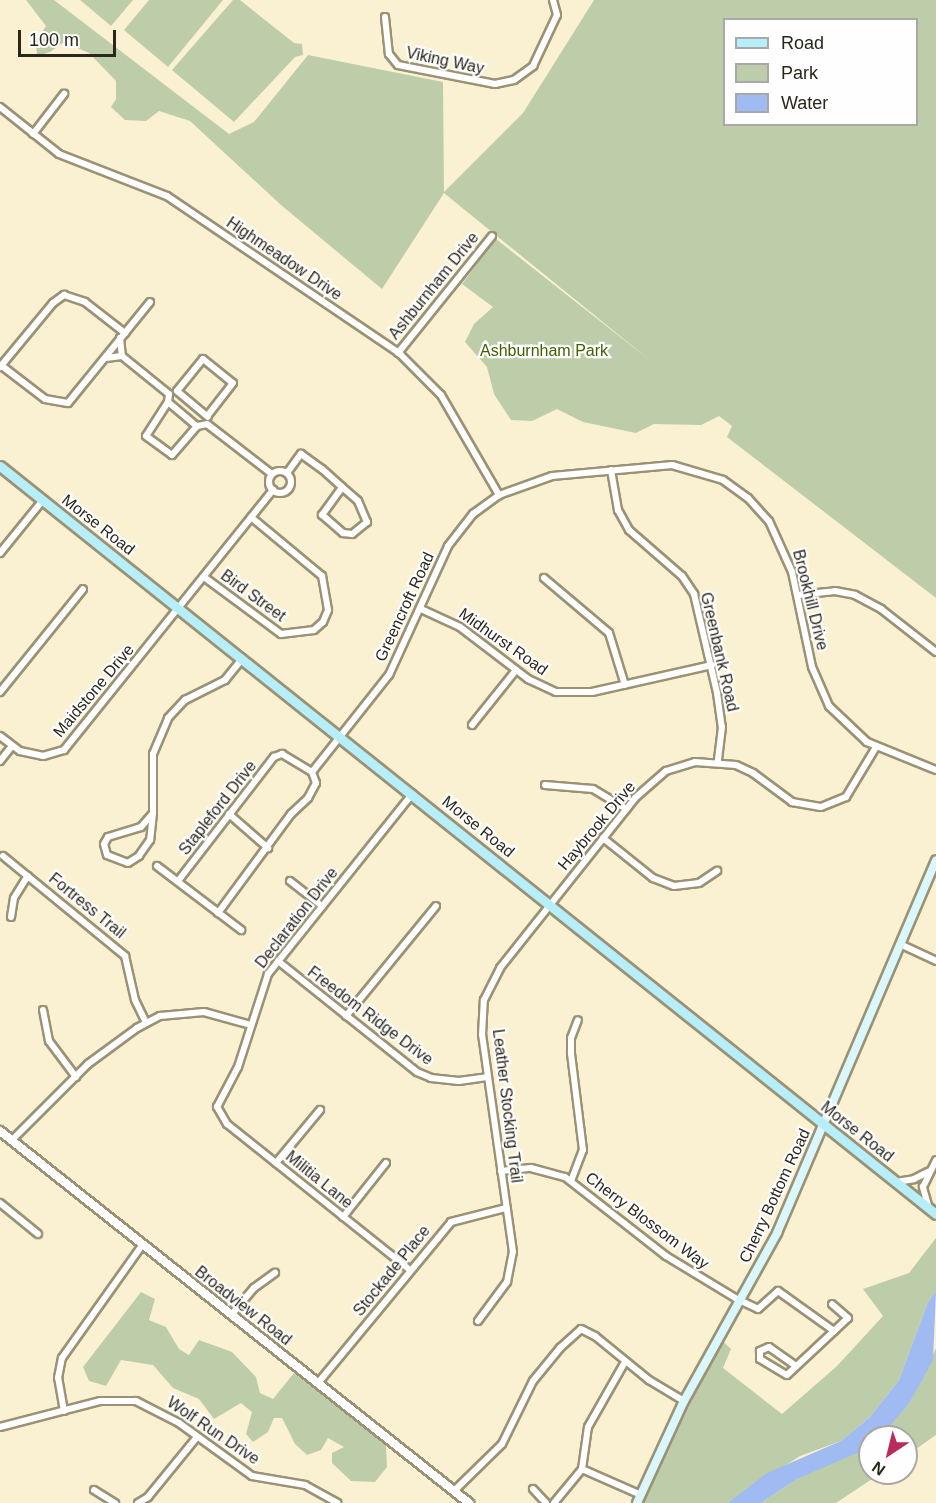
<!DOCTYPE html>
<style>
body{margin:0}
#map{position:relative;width:936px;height:1503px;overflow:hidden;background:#faf1d2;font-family:Arial,sans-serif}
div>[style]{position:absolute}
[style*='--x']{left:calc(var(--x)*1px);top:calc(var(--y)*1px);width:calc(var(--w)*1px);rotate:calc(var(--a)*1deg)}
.green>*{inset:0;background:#becda9}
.water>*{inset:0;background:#9fbbf2}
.roads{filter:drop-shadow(2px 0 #9b9275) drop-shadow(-2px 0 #9b9275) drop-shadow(0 2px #9b9275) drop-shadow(0 -2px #9b9275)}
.minor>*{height:6px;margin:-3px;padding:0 3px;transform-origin:3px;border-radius:3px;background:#fff}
.minor>.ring{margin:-3px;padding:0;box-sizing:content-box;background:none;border:6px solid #fff;border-radius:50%}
.tertiary>*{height:8px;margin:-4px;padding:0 4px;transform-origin:4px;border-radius:4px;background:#fff}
.secondary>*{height:8px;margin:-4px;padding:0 4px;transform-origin:4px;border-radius:4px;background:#daf7fd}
.primary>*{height:9px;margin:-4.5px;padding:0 4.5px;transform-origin:4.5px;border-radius:4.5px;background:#b6eefa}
span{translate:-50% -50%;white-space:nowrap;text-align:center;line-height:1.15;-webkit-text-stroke:4.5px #fefefe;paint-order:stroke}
.street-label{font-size:16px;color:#2b271c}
.park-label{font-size:16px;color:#455f00}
.legend{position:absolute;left:723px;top:18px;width:195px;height:108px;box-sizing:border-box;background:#fefefe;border:2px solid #aaa8a4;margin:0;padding:8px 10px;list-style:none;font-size:18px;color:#2b271c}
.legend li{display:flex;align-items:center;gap:12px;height:30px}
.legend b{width:30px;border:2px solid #aaa8a4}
.north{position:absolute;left:858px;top:1425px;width:60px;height:60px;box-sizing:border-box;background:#fefefe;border:2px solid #aaa8a4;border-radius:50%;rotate:215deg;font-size:16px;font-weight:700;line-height:24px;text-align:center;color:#2b271c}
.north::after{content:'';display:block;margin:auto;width:21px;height:27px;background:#b82b5d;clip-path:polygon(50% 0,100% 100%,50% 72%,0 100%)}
.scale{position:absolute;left:18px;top:30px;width:98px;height:27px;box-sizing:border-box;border:3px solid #2b271c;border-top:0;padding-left:8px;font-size:18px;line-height:21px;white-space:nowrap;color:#2b271c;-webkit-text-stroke:4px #fefefe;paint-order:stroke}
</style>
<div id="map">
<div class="green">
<i style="clip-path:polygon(evenodd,26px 0,54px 0,229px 134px,254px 122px,308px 55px,443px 82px,444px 192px,523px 113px,594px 0,936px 0,936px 598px,727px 437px,732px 426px,719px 416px,701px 425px,654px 424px,636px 433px,583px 422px,557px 409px,532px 421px,511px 420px,494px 394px,487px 367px,465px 342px,474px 324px,493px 307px,462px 284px,496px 239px,652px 362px,444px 193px,382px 289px,281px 205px,190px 121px,159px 111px,146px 121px,125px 120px,111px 107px,116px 99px,116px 81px,89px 53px,64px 42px,50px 52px,37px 56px,36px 42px,46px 26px,26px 0,724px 20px,916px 20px,916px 124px,724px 124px,724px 20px)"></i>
<i style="clip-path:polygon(80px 0,133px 0,111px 26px)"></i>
<i style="clip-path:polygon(149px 0,223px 0,168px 67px,124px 30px)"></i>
<i style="clip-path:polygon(233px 0,240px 0,294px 43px,302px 44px,303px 55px,295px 57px,234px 122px,172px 70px)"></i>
<i style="clip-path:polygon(936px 1238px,936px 1291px,928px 1302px,899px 1380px,870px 1417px,841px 1441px,800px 1456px,728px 1503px,642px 1503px,721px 1340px,731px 1349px,723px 1368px,782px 1414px,837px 1366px,883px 1316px,863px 1289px,909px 1273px)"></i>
<i style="clip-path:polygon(141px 1292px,155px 1299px,149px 1320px,166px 1327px,179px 1349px,189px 1355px,199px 1340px,232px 1352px,256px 1377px,260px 1393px,273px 1399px,294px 1373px,386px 1445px,387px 1467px,375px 1482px,351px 1481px,332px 1463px,332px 1453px,344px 1447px,328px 1438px,321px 1450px,307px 1455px,295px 1444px,282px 1418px,274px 1418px,268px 1432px,253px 1442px,246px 1434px,252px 1412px,241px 1403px,214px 1419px,199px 1399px,173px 1388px,153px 1365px,121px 1360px,106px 1386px,89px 1381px,83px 1367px)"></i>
<i style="clip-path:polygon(936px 1348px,936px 1435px,906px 1456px,906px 1437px,878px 1437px,910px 1402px)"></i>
<i style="clip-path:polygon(870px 1444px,870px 1473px,881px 1473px,836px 1503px,761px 1503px,797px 1479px)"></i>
</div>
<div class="water">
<i style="clip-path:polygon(936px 1291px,933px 1360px,910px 1402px,889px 1427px,878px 1437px,870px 1437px,870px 1444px,862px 1451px,797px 1479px,761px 1503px,728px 1503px,767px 1473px,841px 1441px,870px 1417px,899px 1380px,928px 1302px)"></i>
</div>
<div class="roads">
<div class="minor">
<i style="--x:385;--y:17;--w:37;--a:84"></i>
<i style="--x:389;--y:54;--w:14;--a:51"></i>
<i style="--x:398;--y:65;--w:99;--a:11.1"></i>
<i style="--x:495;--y:84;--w:19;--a:-12"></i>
<i style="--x:514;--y:80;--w:24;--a:-36"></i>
<i style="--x:533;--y:66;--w:56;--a:-64.8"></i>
<i style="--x:557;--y:15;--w:16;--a:-105"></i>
<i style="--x:0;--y:107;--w:75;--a:38.5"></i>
<i style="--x:59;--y:154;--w:116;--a:21.3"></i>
<i style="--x:167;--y:196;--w:282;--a:34.1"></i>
<i style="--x:400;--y:354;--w:58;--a:45"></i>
<i style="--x:441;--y:395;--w:116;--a:59.9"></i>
<i style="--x:33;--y:134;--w:51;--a:-52.2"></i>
<i style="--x:120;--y:338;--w:18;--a:84"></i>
<i style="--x:398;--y:353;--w:150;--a:-51.2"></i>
<i style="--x:122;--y:356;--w:60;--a:39"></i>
<i style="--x:169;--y:394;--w:8;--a:97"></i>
<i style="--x:168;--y:402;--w:38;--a:40"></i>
<i style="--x:197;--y:426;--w:10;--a:-11"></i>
<i style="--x:207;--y:424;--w:82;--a:37.6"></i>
<i style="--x:106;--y:358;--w:16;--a:-7"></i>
<i style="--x:2;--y:366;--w:54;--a:37.5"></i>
<i style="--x:45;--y:399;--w:23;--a:10"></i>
<i style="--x:68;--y:403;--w:130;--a:-50.9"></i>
<i style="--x:0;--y:367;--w:83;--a:-50.4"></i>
<i style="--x:53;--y:303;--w:14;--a:-36"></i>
<i style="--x:64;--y:295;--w:22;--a:18"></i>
<i style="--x:85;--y:302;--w:51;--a:37.8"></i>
<i style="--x:177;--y:391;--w:41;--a:-50.9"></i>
<i style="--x:203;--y:359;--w:38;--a:39"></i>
<i style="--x:233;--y:383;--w:41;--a:128"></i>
<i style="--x:177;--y:391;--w:40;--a:40"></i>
<i style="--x:168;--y:402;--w:40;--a:122.9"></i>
<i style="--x:146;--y:436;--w:32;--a:36"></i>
<i style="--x:172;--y:455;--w:38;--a:-49"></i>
<i style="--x:611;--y:470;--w:41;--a:80.1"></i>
<i style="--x:618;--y:510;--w:23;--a:61"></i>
<i style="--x:629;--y:530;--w:70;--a:41"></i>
<i style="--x:682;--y:576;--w:22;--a:56"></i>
<i style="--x:694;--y:594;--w:102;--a:76.9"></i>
<i style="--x:717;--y:693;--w:34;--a:82"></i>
<i style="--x:722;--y:727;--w:35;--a:97"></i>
<i class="ring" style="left:269px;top:471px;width:16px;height:16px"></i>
<i style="--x:287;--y:473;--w:24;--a:-54"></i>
<i style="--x:301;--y:454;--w:26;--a:36"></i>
<i style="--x:322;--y:469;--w:27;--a:42"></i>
<i style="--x:342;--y:487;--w:21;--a:41"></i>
<i style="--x:358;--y:501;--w:23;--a:67"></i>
<i style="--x:367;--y:522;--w:19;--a:141"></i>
<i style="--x:352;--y:534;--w:9;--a:-174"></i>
<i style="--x:343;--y:533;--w:28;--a:-139"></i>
<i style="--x:322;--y:515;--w:34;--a:-54"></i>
<i style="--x:0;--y:553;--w:68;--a:-50.9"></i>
<i style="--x:204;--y:577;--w:96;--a:36.5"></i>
<i style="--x:281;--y:634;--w:33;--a:-7"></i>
<i style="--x:314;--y:630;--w:12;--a:-42"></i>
<i style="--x:323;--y:622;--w:13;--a:-67"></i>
<i style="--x:328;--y:610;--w:35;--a:-100"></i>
<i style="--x:322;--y:576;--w:92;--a:-140.3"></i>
<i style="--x:544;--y:578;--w:85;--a:40.2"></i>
<i style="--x:609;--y:633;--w:54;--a:72.9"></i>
<i style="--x:798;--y:595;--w:37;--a:-6"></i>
<i style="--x:835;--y:591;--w:20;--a:11"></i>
<i style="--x:855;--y:595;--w:30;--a:28"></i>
<i style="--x:881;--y:609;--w:70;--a:38"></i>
<i style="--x:421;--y:609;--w:43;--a:24.8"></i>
<i style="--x:460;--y:627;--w:86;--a:37.4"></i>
<i style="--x:528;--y:679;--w:31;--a:25"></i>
<i style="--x:556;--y:692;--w:36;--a:0"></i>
<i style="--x:592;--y:692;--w:123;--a:-12.7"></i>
<i style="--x:0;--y:692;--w:132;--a:-51.1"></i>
<i style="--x:472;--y:725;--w:70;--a:-51.3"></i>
<i style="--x:0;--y:736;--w:25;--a:37"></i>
<i style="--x:20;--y:751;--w:24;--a:12"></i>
<i style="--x:43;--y:756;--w:22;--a:-16"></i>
<i style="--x:64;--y:750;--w:334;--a:-51.2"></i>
<i style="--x:0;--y:761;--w:19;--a:-51"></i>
<i style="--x:312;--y:772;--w:124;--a:-51.6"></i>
<i style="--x:389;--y:675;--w:142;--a:-65.4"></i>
<i style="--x:448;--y:546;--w:41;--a:-52"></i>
<i style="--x:473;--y:514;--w:32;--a:-36"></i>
<i style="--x:499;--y:495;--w:56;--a:-19.7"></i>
<i style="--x:552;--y:476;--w:121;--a:-5.2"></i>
<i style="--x:672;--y:465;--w:53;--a:16.4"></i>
<i style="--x:723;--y:480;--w:31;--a:36"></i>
<i style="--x:748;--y:498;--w:31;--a:48"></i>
<i style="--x:769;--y:521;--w:56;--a:65.7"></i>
<i style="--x:792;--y:572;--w:97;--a:78.1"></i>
<i style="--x:812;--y:667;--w:43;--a:66.4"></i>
<i style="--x:829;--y:706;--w:52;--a:43.5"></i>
<i style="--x:867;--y:742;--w:74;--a:22.1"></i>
<i style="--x:545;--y:785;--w:48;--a:4.8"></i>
<i style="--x:593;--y:789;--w:39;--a:31"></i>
<i style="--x:153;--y:813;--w:27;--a:96"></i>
<i style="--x:150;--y:840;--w:19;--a:125"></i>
<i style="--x:139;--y:856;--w:13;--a:148"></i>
<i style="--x:128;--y:863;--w:22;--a:-159"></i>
<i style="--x:107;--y:855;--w:11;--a:-105"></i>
<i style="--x:104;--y:844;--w:8;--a:-60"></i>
<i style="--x:108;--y:837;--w:34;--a:-17"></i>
<i style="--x:141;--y:827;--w:18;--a:-49"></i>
<i style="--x:153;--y:813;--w:59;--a:-90"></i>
<i style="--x:153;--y:754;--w:39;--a:-67"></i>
<i style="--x:168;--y:718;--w:25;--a:-47"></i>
<i style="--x:185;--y:700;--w:45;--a:-26.6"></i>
<i style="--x:225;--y:680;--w:28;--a:-51"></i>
<i style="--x:229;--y:814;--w:52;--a:41.1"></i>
<i style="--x:603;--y:838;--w:64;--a:38.7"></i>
<i style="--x:653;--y:878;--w:22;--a:21"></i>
<i style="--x:674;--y:886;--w:25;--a:-7"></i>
<i style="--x:699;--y:883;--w:22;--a:-34"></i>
<i style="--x:3;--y:856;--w:158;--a:39.3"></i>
<i style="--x:125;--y:956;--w:45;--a:77.2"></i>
<i style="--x:135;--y:1000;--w:25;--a:64"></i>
<i style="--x:157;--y:866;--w:106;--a:37.3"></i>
<i style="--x:178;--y:881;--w:157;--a:-52.3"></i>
<i style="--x:274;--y:757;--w:9;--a:-21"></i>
<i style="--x:282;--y:754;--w:35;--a:31"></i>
<i style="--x:290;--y:881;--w:41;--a:38"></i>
<i style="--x:218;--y:913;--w:123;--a:-53.6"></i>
<i style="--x:291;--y:814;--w:23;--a:-43"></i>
<i style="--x:308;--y:798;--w:17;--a:-62"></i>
<i style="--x:316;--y:783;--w:12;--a:-110"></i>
<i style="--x:11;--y:917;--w:19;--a:-81"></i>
<i style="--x:14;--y:898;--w:26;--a:-58"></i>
<i style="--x:902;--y:945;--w:38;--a:25"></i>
<i style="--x:278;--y:961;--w:178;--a:38.6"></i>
<i style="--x:417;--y:1072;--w:15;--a:23"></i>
<i style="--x:431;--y:1078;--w:28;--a:6"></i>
<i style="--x:459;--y:1081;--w:28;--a:-8"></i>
<i style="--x:43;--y:1010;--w:32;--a:79"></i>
<i style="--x:49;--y:1041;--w:45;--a:53.1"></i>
<i style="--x:346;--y:1016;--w:142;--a:-50.7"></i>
<i style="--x:12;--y:1140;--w:107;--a:-45"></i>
<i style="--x:88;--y:1064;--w:61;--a:-36.3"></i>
<i style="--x:137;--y:1028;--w:26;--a:-28"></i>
<i style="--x:160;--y:1016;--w:44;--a:-5.2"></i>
<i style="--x:204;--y:1012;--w:49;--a:15.5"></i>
<i style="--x:276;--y:1163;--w:69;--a:-50.3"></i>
<i style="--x:501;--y:1171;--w:30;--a:-6"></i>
<i style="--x:531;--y:1168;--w:35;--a:15"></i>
<i style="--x:565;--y:1177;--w:128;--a:38"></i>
<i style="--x:666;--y:1256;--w:83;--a:31.2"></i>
<i style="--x:737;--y:1299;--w:23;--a:25"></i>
<i style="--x:758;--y:1309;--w:27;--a:-42"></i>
<i style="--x:778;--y:1291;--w:69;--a:35.5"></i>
<i style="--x:571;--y:1181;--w:33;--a:-69"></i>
<i style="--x:583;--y:1150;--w:98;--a:-97.1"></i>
<i style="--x:571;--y:1053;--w:15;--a:-90"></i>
<i style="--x:571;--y:1038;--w:19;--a:-69"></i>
<i style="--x:896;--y:1182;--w:18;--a:-9"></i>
<i style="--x:914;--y:1179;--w:16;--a:-27"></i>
<i style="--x:0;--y:1203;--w:49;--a:39.2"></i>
<i style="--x:928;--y:1205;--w:19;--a:-106"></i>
<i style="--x:923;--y:1187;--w:30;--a:-64"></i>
<i style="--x:343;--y:1217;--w:69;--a:-51.5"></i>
<i style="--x:410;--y:1270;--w:234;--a:-141.4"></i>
<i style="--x:227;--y:1124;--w:20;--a:-120"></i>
<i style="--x:217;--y:1107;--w:45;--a:-62.3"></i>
<i style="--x:238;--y:1067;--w:98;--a:-72.1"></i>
<i style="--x:268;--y:974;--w:231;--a:-51.3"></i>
<i style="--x:232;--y:1314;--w:34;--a:-50"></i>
<i style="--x:254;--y:1288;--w:26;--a:-36"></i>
<i style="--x:478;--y:1321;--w:49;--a:-53.4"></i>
<i style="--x:507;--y:1282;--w:31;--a:-79"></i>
<i style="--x:513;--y:1252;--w:219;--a:-98.1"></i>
<i style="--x:482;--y:1035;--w:35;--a:-87"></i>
<i style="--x:484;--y:1000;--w:36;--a:-63"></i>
<i style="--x:500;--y:968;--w:217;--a:-51.5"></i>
<i style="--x:635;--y:798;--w:41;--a:-41.1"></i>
<i style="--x:666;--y:771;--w:30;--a:-17"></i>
<i style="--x:695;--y:762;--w:41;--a:4.2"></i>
<i style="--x:736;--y:765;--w:19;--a:25"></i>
<i style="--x:753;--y:773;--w:49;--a:36.6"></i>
<i style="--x:792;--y:802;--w:29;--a:10"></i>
<i style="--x:821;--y:807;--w:27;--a:-22"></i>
<i style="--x:846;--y:797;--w:58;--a:-59"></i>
<i style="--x:796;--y:1366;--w:33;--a:-145"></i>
<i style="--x:769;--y:1347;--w:10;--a:156"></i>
<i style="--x:760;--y:1351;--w:8;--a:90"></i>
<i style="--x:760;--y:1359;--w:31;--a:31"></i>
<i style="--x:787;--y:1375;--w:83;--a:-43.1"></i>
<i style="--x:848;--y:1318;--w:21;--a:-139"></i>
<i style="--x:318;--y:1383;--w:209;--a:-50.4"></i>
<i style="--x:451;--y:1222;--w:57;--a:-14.3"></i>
<i style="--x:64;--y:1411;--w:34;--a:-100"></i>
<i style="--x:58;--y:1378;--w:20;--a:-79"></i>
<i style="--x:62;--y:1358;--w:140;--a:-54.6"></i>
<i style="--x:0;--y:1427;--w:103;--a:-14.6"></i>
<i style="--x:100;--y:1401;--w:36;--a:0"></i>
<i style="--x:136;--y:1401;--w:48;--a:27.1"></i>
<i style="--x:179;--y:1423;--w:90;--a:36"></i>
<i style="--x:252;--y:1476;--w:54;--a:9.6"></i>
<i style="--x:305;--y:1485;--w:37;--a:29"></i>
<i style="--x:582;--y:1469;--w:64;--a:23.8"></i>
<i style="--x:533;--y:1489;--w:19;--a:47"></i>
<i style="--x:94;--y:1490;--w:25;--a:32"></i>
<i style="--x:454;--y:1491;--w:67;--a:-44.4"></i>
<i style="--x:502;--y:1444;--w:70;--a:-63.8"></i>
<i style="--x:533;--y:1381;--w:43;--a:-50.7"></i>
<i style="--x:560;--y:1348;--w:28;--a:-42"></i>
<i style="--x:581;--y:1329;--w:16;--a:27"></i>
<i style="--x:595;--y:1336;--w:70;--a:39.2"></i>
<i style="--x:649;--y:1380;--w:41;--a:31"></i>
<i style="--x:138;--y:1503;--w:12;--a:-31"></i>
<i style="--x:148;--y:1497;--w:77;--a:-50.8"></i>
<i style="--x:554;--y:1503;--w:44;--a:-50.5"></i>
<i style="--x:582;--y:1469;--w:42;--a:-81.9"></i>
<i style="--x:588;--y:1427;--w:75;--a:-60.4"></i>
</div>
<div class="tertiary">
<i style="--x:0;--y:1131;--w:599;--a:38.42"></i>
</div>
<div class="secondary">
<i style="--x:637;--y:1503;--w:112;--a:-65.3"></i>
<i style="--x:684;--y:1401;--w:192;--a:-61"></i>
<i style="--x:777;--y:1233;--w:405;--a:-66.9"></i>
</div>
<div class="primary">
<i style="--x:0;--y:466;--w:1198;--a:38.63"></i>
</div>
</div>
<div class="street-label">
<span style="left:445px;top:61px;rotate:12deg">Viking Way</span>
<span style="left:284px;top:259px;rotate:34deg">Highmeadow Drive</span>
<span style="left:434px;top:286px;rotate:-51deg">Ashburnham Drive</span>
<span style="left:98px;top:525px;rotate:38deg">Morse Road</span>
<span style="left:253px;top:596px;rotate:36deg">Bird Street</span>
<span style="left:810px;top:600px;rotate:76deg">Brookhill Drive</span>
<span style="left:405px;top:607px;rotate:-65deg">Greencroft Road</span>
<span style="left:503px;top:642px;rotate:35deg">Midhurst Road</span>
<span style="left:719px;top:652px;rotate:77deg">Greenbank Road</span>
<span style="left:94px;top:691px;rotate:-50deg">Maidstone Drive</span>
<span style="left:218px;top:808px;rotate:-52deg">Stapleford Drive</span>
<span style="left:597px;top:826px;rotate:-50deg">Haybrook Drive</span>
<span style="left:478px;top:827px;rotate:39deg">Morse Road</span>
<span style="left:87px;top:906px;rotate:39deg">Fortress Trail</span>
<span style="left:297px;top:918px;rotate:-52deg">Declaration Drive</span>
<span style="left:370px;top:1016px;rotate:37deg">Freedom Ridge Drive</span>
<span style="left:507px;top:1106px;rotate:83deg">Leather Stocking Trail</span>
<span style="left:857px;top:1132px;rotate:38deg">Morse Road</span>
<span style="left:319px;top:1180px;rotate:39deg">Militia Lane</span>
<span style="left:775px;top:1196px;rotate:-65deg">Cherry Bottom Road</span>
<span style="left:647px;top:1221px;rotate:37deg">Cherry Blossom Way</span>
<span style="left:392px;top:1271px;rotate:-51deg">Stockade Place</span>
<span style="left:243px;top:1306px;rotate:38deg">Broadview Road</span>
<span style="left:213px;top:1431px;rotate:34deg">Wolf Run Drive</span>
</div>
<div class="park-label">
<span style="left:544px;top:351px">Ashburnham Park</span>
</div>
<ul class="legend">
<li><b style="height:8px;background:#b6eefa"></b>Road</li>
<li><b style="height:16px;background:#becda9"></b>Park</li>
<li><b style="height:16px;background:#9fbbf2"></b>Water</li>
</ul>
<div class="north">N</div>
<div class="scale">100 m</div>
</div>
